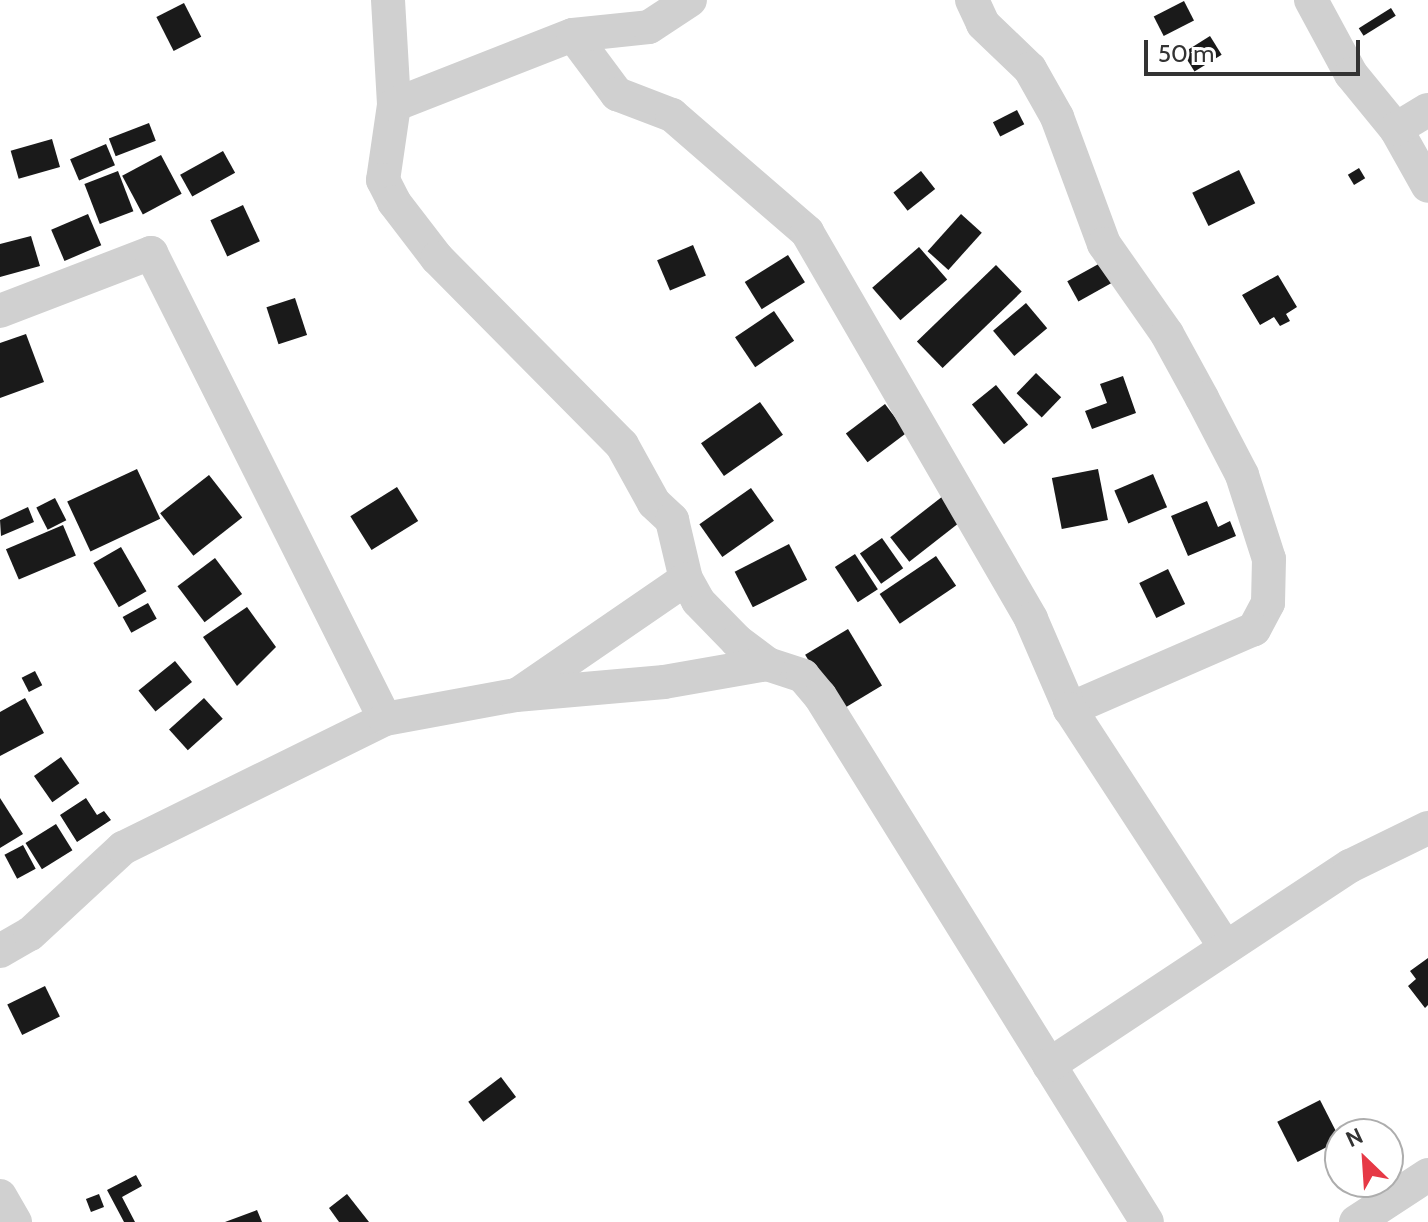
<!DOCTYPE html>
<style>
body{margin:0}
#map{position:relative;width:1428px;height:1222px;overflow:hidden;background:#fff;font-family:Cabin,sans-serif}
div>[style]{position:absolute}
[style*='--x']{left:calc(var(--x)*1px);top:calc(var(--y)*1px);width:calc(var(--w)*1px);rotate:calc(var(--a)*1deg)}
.building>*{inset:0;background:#1a1a1a;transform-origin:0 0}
.street>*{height:34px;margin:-17px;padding:0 17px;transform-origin:17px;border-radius:17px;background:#d0d0d0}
span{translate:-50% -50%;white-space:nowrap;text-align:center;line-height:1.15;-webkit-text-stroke:8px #fff;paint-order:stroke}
.north{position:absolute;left:1324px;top:1118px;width:80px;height:80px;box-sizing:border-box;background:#fff;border:2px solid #adadad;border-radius:50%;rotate:335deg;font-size:22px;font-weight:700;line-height:32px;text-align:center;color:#333}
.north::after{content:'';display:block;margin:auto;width:28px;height:36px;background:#e63946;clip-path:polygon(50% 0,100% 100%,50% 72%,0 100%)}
.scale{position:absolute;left:1144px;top:40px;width:216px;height:36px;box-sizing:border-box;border:4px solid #333;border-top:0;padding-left:10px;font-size:24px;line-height:28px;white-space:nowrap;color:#333;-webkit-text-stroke:6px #fff;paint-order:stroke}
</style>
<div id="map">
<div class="building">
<i style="left:1184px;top:1px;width:22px;height:34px;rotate:63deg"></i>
<i style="left:184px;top:3px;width:38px;height:31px;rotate:63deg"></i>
<i style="left:1391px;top:8px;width:9px;height:38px;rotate:58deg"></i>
<i style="left:1210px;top:36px;width:22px;height:32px;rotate:58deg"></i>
<i style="left:1017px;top:110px;width:16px;height:27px;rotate:63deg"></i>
<i style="left:149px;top:123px;width:19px;height:43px;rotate:69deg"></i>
<i style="left:52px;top:139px;width:29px;height:43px;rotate:74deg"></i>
<i style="left:106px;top:144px;width:23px;height:39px;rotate:67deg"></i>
<i style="left:223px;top:151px;width:25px;height:49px;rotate:61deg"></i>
<i style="left:161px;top:155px;width:44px;height:44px;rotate:62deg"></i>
<i style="left:1359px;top:168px;width:12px;height:13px;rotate:59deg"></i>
<i style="left:1239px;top:170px;width:37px;height:52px;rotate:64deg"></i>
<i style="left:118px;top:171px;width:43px;height:36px;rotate:69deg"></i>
<i style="left:921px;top:171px;width:23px;height:35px;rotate:52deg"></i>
<i style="left:243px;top:205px;width:40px;height:36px;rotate:65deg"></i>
<i style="left:88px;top:214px;width:34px;height:40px;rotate:67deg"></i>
<i style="left:961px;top:214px;width:28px;height:50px;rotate:42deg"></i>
<i style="clip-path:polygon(31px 236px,40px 266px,0 277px,0 244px)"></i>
<i style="left:693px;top:245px;width:33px;height:39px;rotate:67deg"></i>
<i style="left:919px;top:247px;width:43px;height:62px;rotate:49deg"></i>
<i style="left:788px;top:255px;width:32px;height:51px;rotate:58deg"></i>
<i style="left:1104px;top:261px;width:23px;height:42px;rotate:61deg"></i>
<i style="left:996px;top:265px;width:37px;height:110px;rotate:46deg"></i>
<i style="clip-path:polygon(1278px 275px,1297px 307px,1286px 314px,1290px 321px,1280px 326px,1274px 317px,1260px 325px,1242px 295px)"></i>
<i style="left:295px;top:298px;width:39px;height:30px;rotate:72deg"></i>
<i style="left:1026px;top:303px;width:33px;height:43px;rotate:50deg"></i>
<i style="left:774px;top:311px;width:36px;height:47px;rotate:56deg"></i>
<i style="clip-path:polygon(26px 334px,44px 382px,0 398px,0 343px)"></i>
<i style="left:1036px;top:373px;width:35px;height:28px;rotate:44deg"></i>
<i style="clip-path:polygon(1123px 376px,1136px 413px,1092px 429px,1085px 411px,1107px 403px,1100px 384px)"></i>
<i style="left:996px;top:385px;width:51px;height:31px;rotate:51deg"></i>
<i style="left:760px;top:402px;width:40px;height:72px;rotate:55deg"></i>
<i style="left:885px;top:404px;width:36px;height:49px;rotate:53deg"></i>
<i style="left:137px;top:469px;width:55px;height:77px;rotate:65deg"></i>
<i style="left:1098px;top:469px;width:52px;height:47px;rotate:79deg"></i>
<i style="left:1153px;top:474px;width:36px;height:42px;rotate:67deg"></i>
<i style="left:209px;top:475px;width:54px;height:62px;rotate:52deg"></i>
<i style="left:397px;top:487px;width:40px;height:55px;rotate:58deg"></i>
<i style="left:751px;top:488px;width:40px;height:63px;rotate:55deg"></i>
<i style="left:943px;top:496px;width:31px;height:67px;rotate:52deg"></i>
<i style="left:55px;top:498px;width:25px;height:21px;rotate:63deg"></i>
<i style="clip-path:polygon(1207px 501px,1218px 527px,1230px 521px,1236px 536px,1188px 556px,1171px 516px)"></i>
<i style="clip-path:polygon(28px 507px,34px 522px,1px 536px,0 520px)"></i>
<i style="left:63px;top:525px;width:33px;height:62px;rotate:67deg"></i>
<i style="left:882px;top:538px;width:37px;height:27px;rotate:55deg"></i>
<i style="left:789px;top:544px;width:40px;height:61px;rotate:63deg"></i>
<i style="left:121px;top:547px;width:51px;height:32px;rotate:60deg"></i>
<i style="left:855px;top:554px;width:42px;height:24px;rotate:57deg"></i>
<i style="left:936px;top:556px;width:36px;height:68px;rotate:56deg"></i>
<i style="left:215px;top:558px;width:45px;height:47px;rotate:53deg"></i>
<i style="left:1168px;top:569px;width:39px;height:32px;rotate:64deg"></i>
<i style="left:148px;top:603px;width:18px;height:29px;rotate:61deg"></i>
<i style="clip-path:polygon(247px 607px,276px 647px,237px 686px,203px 637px)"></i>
<i style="left:848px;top:629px;width:66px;height:50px;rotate:59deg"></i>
<i style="left:175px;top:661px;width:27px;height:47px;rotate:51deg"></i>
<i style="left:35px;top:671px;width:16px;height:15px;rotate:63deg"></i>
<i style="clip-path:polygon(25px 698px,44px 733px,0 756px,0 712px)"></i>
<i style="left:204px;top:698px;width:28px;height:47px;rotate:48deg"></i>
<i style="left:61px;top:757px;width:32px;height:33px;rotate:55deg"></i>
<i style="clip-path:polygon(0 798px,23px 834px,0 848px)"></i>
<i style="clip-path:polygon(86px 798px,97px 815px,104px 811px,111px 820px,77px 842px,60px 815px)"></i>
<i style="left:56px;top:824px;width:31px;height:36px;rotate:58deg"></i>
<i style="left:23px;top:845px;width:27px;height:21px;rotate:62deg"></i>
<i style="clip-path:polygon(1428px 958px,1428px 1005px,1425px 1008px,1408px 986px,1416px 979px,1410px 971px)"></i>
<i style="left:45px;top:986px;width:34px;height:42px;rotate:64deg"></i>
<i style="left:501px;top:1077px;width:25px;height:41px;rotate:53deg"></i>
<i style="left:1320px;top:1100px;width:45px;height:48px;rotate:63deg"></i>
<i style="clip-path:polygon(136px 1175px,142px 1186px,122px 1197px,135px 1222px,124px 1222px,107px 1190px)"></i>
<i style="left:99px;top:1194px;width:14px;height:14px;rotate:69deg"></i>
<i style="clip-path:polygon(347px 1194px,369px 1222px,339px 1222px,329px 1208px)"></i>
<i style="clip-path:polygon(257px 1210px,262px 1222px,225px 1222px)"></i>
</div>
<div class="street">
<i style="--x:388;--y:0;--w:105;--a:86.7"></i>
<i style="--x:394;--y:105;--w:76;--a:98.3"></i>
<i style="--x:383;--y:180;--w:25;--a:63"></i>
<i style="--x:394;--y:202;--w:71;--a:52.5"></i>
<i style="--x:437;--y:258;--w:263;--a:45.3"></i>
<i style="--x:622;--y:445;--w:66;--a:61.1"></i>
<i style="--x:654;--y:503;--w:25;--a:43"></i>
<i style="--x:672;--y:520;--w:61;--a:76.7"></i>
<i style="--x:686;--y:579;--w:25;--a:61"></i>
<i style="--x:698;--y:601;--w:56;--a:45.7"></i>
<i style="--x:737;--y:641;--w:38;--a:37"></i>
<i style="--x:767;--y:664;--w:38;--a:18"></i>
<i style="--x:803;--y:676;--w:26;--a:50"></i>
<i style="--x:820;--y:696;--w:619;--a:58.13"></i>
<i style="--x:972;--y:0;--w:26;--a:65"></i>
<i style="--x:983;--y:24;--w:65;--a:43.8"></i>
<i style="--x:1030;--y:69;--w:55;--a:60.6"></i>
<i style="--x:1057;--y:117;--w:135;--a:69.7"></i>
<i style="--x:1104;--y:244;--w:110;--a:55"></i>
<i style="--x:1167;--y:334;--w:73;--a:61.3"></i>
<i style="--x:1202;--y:398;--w:87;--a:62.5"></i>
<i style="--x:1242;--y:475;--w:88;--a:72.2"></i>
<i style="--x:1269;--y:559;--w:44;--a:91.3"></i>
<i style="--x:1268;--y:603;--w:30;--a:118"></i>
<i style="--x:1254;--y:629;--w:201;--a:156.5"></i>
<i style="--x:1311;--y:0;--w:84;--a:61.6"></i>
<i style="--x:1351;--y:74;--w:71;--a:50.7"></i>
<i style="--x:1396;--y:129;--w:65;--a:60.7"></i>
<i style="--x:573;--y:35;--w:74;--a:53.3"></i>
<i style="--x:617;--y:94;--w:59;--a:20.9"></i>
<i style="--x:672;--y:115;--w:179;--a:40.9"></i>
<i style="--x:807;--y:232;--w:447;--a:59.9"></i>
<i style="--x:1031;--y:619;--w:98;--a:66.6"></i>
<i style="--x:1070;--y:709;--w:285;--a:56.9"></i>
<i style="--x:394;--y:105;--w:192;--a:-21.4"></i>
<i style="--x:573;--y:35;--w:76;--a:-6"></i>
<i style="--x:649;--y:27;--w:49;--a:-33.4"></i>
<i style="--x:1396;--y:129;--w:37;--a:-31"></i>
<i style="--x:0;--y:311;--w:162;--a:-21"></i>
<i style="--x:151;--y:253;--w:521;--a:63.34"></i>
<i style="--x:520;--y:693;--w:201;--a:-34.5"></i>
<i style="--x:0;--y:951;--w:34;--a:-30"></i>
<i style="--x:30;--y:934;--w:127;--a:-42.8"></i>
<i style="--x:123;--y:848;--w:292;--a:-26.2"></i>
<i style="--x:385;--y:719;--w:133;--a:-10.4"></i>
<i style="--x:516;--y:695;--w:149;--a:-5"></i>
<i style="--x:664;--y:682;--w:105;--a:-9.9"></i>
<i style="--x:1049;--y:1065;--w:361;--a:-33.5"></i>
<i style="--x:1350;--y:866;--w:87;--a:-26"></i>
<i style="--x:0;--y:1196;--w:30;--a:60"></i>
<i style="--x:1356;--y:1222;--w:86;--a:-33.1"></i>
</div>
<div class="north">N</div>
<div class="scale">50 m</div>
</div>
